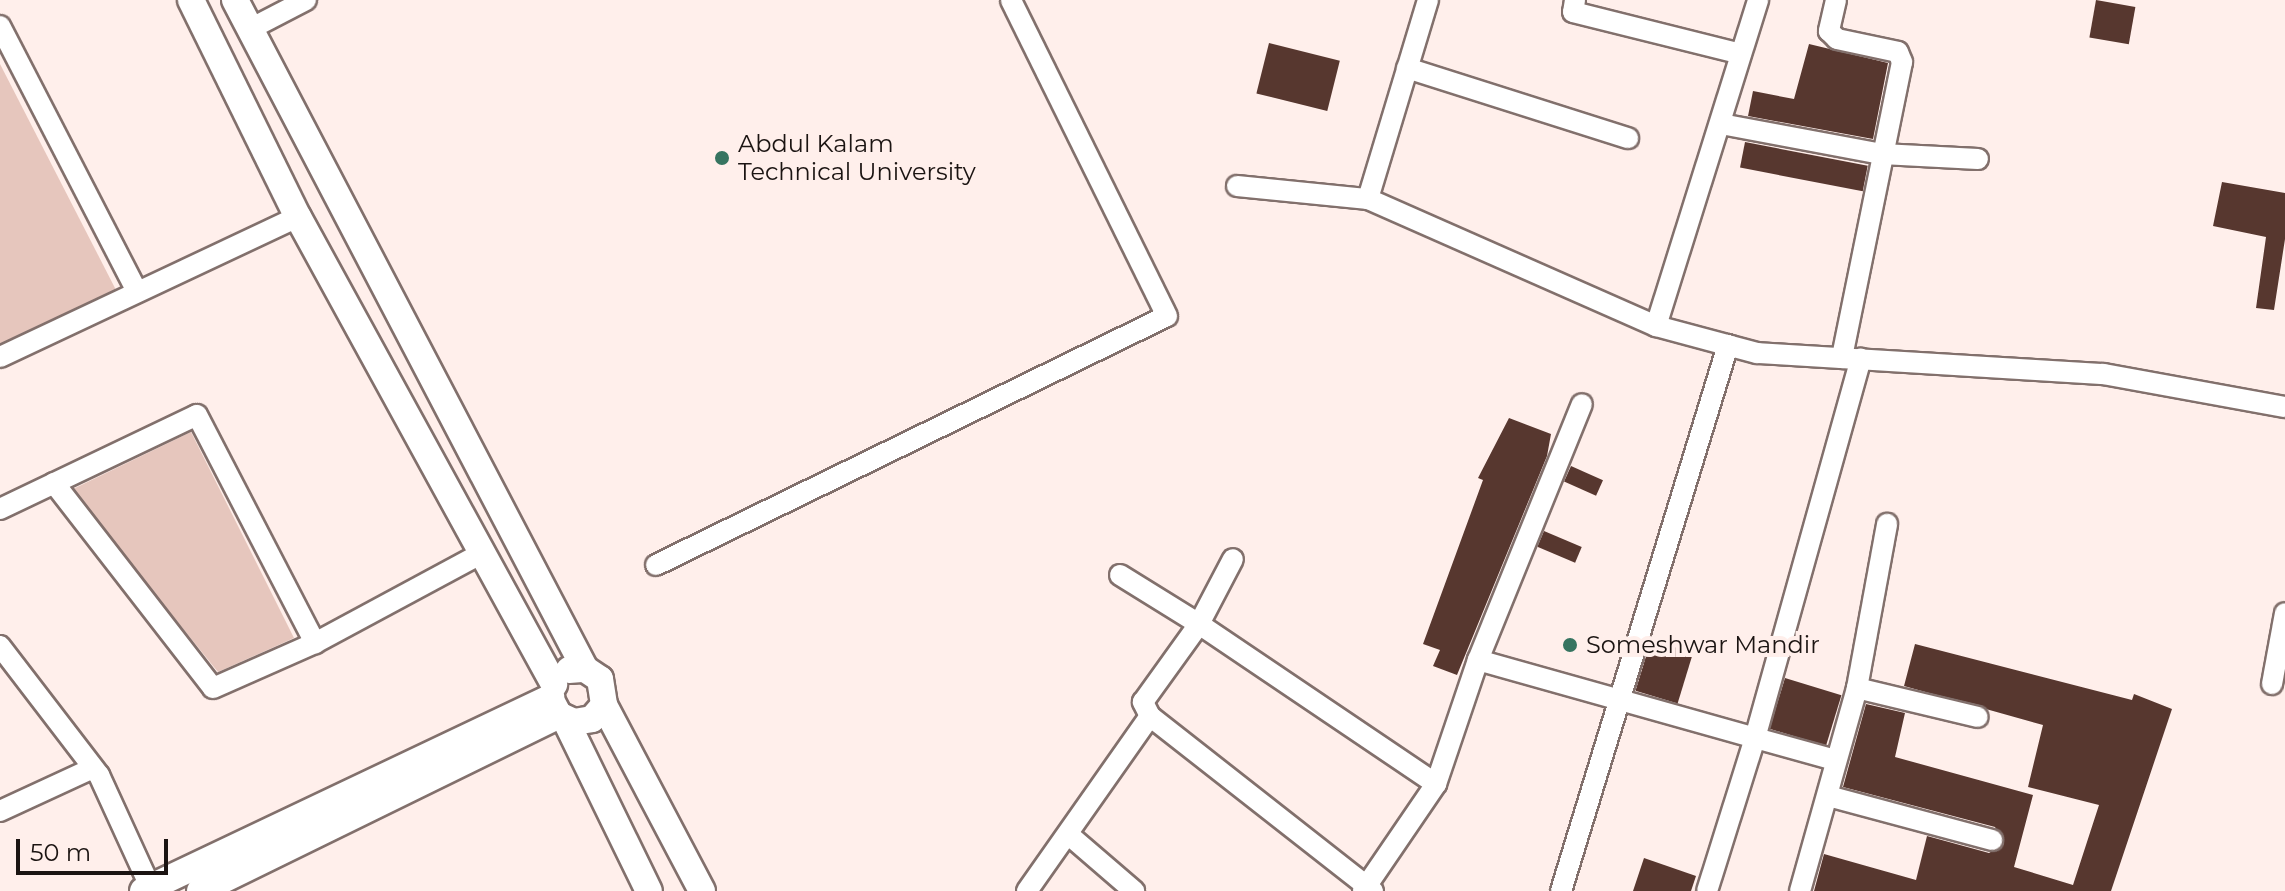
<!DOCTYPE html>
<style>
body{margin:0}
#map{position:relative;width:2285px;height:891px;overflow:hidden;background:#ffefeb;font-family:Montserrat,sans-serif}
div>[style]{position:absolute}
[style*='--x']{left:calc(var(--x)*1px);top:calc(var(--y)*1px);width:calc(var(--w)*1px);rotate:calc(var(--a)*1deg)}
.green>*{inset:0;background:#e6c6bd}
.building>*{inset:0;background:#57372f;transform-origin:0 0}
.roads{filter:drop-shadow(2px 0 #82706c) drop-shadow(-2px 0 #82706c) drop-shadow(0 2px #82706c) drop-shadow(0 -2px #82706c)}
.minor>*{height:20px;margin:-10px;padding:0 10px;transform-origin:10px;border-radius:10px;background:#fff}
.tertiary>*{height:26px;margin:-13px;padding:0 13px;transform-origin:13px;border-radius:13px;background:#fff}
.dots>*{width:22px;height:22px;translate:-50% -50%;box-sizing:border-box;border:4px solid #ffefeb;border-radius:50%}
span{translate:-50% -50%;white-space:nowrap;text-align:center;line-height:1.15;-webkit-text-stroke:8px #ffefeb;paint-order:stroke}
.poi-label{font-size:24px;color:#1b1412}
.left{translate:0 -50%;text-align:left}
.scale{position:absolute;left:16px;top:839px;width:152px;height:36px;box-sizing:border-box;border:4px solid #1b1412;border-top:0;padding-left:10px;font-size:24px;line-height:28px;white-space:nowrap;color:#1b1412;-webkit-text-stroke:6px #ffefeb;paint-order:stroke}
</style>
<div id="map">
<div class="green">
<i style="clip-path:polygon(0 64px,116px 290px,0 347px)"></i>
<i style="clip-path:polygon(191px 432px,294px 638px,218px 672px,71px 490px)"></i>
</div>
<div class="building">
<i style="left:2096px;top:0;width:40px;height:38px;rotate:10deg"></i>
<i style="left:1269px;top:43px;width:73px;height:52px;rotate:14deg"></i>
<i style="clip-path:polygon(1809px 44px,1888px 63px,1873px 139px,1748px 116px,1753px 91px,1794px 99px)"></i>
<i style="left:1745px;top:142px;width:125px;height:26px;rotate:11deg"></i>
<i style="clip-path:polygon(2222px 182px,2285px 193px,2285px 239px,2274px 310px,2256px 308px,2266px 237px,2213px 226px)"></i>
<i style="clip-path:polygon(1509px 418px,1551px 434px,1547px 456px,1457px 675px,1433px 666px,1440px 650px,1423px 644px,1483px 480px,1478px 478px)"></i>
<i style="left:1571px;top:466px;width:35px;height:17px;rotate:24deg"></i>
<i style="left:1544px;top:531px;width:41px;height:17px;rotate:23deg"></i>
<i style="left:1651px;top:640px;width:44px;height:53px;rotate:17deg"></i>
<i style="clip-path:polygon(1915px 644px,2132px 700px,2134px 694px,2172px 709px,2111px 891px,1814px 891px,1824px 854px,1916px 880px,1927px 836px,1989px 853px,2004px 844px,1995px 827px,1843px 787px,1866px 704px,1905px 713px,1895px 757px,2033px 795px,2014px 867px,2073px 885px,2099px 805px,2028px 787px,2043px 725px,1904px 686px)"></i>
<i style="left:1785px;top:678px;width:59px;height:53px;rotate:17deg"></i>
<i style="clip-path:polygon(1644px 858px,1696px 876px,1691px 891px,1633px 891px)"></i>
</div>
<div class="roads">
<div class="minor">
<i style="--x:1428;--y:0;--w:208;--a:106.8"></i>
<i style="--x:1368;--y:199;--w:315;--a:23.8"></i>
<i style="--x:1656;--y:326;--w:105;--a:15"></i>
<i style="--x:1757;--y:353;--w:347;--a:3.5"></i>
<i style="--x:2103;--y:374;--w:185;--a:10.3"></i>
<i style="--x:1575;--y:0;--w:12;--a:99"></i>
<i style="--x:1573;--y:12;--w:173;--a:14"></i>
<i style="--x:1836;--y:0;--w:32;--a:103"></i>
<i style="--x:1829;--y:31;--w:11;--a:45"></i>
<i style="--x:1837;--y:39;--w:62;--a:12"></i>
<i style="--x:1898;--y:52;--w:11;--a:68"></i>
<i style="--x:1902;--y:62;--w:302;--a:101.5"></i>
<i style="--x:0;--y:26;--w:299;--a:62.7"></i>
<i style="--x:250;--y:29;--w:63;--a:-27.4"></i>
<i style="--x:1407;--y:68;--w:232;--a:17.6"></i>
<i style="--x:1721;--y:124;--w:164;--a:10.6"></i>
<i style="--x:1882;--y:154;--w:96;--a:3"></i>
<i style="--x:1237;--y:186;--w:132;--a:5.7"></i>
<i style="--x:1656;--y:326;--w:342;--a:-72.6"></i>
<i style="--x:0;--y:357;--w:329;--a:-25.2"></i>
<i style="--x:54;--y:483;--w:259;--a:52.2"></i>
<i style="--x:213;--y:688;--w:111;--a:-23.8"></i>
<i style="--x:315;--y:643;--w:187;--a:-28.3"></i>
<i style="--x:0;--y:509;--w:218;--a:-25.5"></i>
<i style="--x:197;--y:415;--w:257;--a:62.6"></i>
<i style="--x:656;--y:565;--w:568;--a:-25.98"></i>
<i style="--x:1167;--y:316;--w:352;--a:-116.3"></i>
<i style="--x:1120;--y:575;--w:93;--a:31.8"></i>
<i style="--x:1199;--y:624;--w:73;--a:-62.4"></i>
<i style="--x:0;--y:646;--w:163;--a:52.5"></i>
<i style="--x:99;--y:775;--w:128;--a:65.4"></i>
<i style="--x:1478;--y:660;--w:288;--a:15.7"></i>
<i style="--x:1755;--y:738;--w:160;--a:107.4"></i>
<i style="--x:2272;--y:684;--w:72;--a:-79.6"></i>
<i style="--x:1857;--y:688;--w:124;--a:13.5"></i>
<i style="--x:1835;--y:760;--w:83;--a:-164.6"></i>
<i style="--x:1755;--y:738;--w:394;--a:-74.4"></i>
<i style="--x:1828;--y:796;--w:170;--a:15"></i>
<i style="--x:0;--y:811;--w:102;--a:-24.8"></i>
<i style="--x:1069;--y:835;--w:86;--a:40.7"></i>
<i style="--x:1027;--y:891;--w:214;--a:-54.9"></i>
<i style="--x:1363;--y:891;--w:130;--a:-55.7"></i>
<i style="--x:1436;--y:784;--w:131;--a:-71.3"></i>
<i style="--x:1478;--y:660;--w:276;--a:-67.9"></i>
<i style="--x:1373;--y:891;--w:283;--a:-141.9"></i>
<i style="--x:1150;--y:716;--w:16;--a:-117"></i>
<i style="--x:1143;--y:702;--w:96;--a:-54.3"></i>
<i style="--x:1199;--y:624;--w:286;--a:34"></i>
<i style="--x:1561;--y:891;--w:571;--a:-72.99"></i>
<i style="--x:1800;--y:891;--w:211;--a:-74.3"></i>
<i style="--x:1857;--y:688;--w:167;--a:-79.6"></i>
</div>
<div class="tertiary">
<i style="--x:191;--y:0;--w:242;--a:63.8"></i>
<i style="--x:298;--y:217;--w:533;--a:61.27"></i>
<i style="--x:235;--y:0;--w:755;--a:62.38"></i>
<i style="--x:569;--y:670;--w:16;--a:-4"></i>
<i style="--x:585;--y:669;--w:18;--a:34"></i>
<i style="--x:600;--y:679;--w:26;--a:81"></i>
<i style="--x:604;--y:705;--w:210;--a:62.2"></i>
<i style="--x:552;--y:702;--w:15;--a:62"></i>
<i style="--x:559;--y:715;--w:17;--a:25"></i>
<i style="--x:574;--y:722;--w:18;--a:-9"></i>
<i style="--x:592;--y:719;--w:18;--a:-49"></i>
<i style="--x:565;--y:719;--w:191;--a:64"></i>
<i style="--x:143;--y:891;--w:452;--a:-25.4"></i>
<i style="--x:200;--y:891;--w:400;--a:-26.1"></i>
</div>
</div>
<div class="dots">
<i style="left:722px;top:158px;background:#367460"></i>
<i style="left:1570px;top:645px;background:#367460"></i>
</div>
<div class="poi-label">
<span class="left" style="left:738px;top:158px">Abdul Kalam<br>Technical University</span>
<span class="left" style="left:1586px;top:645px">Someshwar Mandir</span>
</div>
<div class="scale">50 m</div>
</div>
